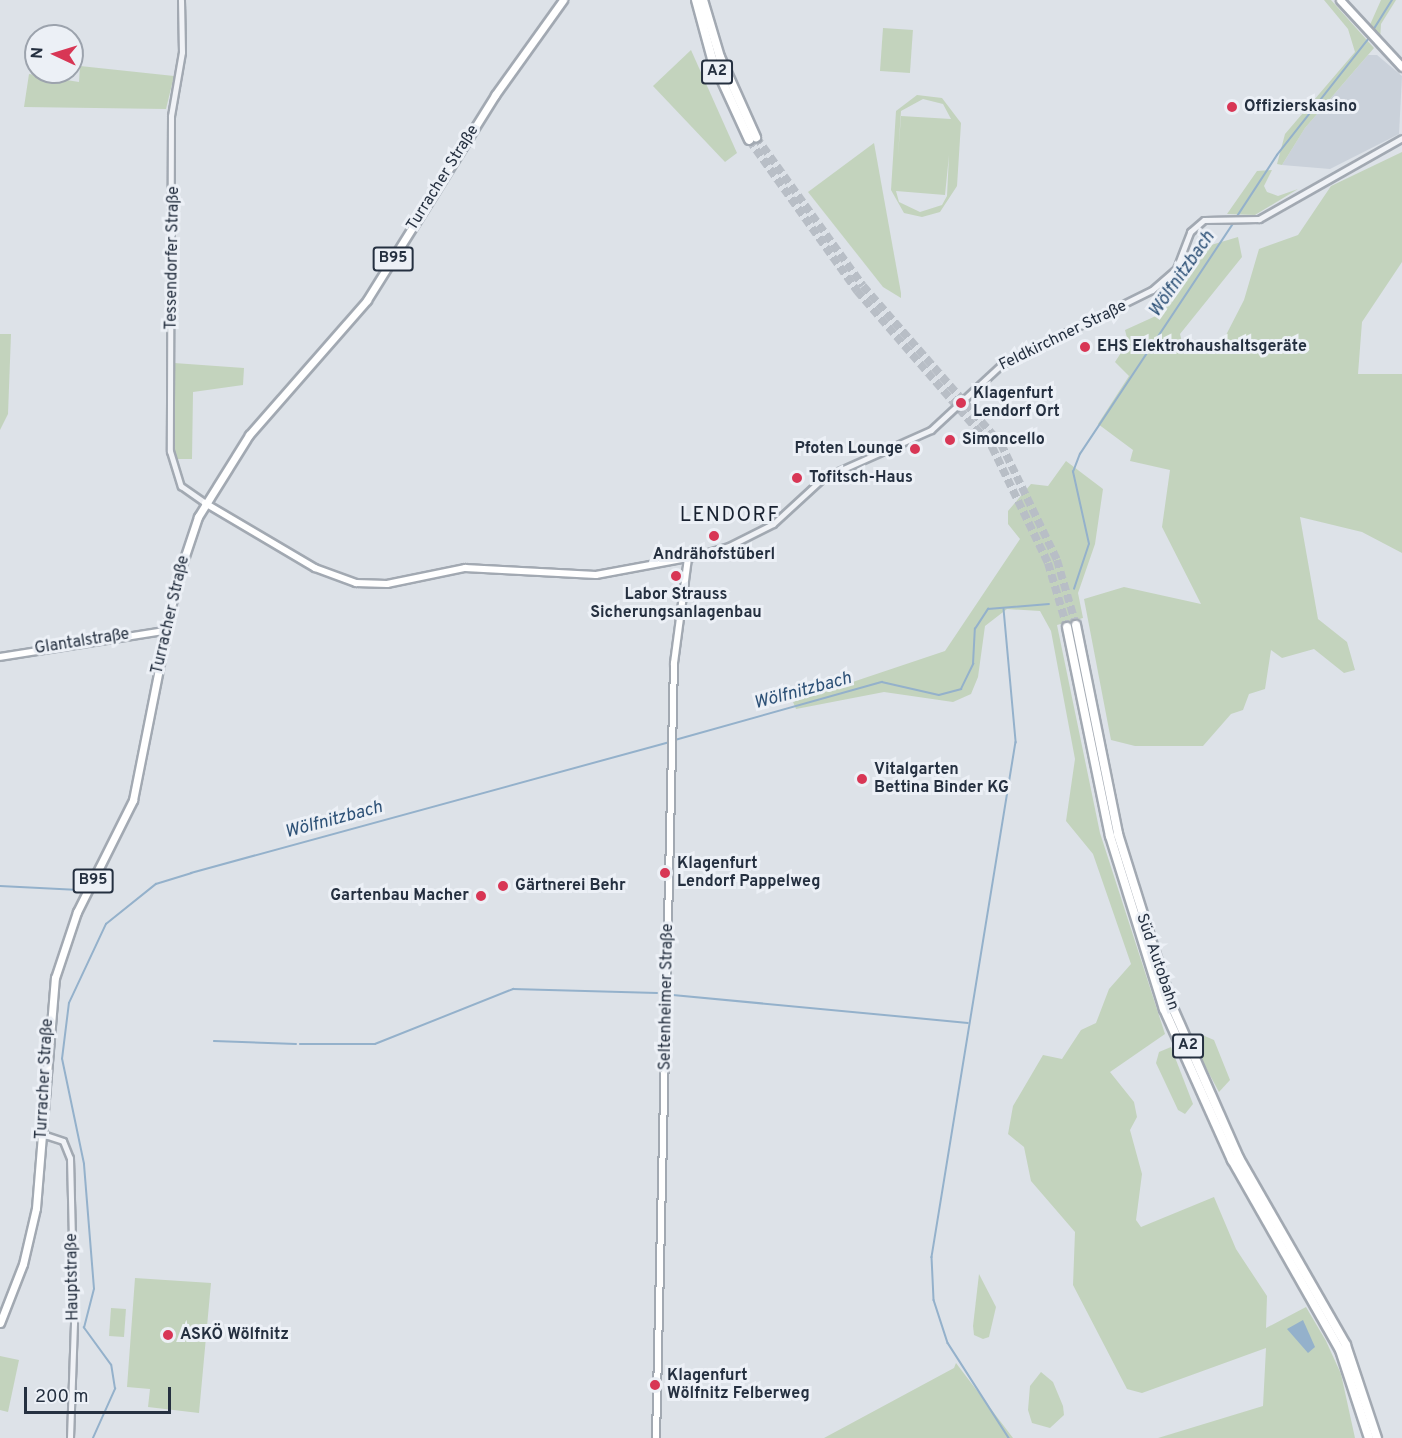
<!DOCTYPE html>
<meta charset="utf-8">
<style>
body{margin:0}
#map{position:relative;width:1402px;height:1438px;overflow:hidden;background:#dde2e8;font-family:Overpass,sans-serif}
div>[style]{position:absolute}
[style*='--x']{left:calc(var(--x)*1px);top:calc(var(--y)*1px);width:calc(var(--w)*1px);rotate:calc(var(--a)*1deg)}
.built>*{inset:0;background:#cad1da}
.green>*{inset:0;background:#c3d3bd;transform-origin:0 0}
.water>*{inset:0;background:#94b1cb}
.stream>*{height:1.5px;margin:-0.75px;padding:0 0.75px;transform-origin:0.75px;border-radius:0.75px;background:#94b1cb}
.motorway-tunnel>*{height:8px;margin-top:-4px;transform-origin:0;background:repeating-linear-gradient(90deg,#b8bec6 0 8px,transparent 0 12px)}
.roads{filter:drop-shadow(2px 0 #a2a9b2) drop-shadow(-2px 0 #a2a9b2) drop-shadow(0 2px #a2a9b2) drop-shadow(0 -2px #a2a9b2)}
.tertiary>*{height:5px;margin:-2.5px;padding:0 2.5px;transform-origin:2.5px;border-radius:2.5px;background:#f0f2f6}
.secondary>*{height:6px;margin:-3px;padding:0 3px;transform-origin:3px;border-radius:3px;background:#fff}
.primary>*{height:7px;margin:-3.5px;padding:0 3.5px;transform-origin:3.5px;border-radius:3.5px;background:#fff}
.motorway>*{height:8px;margin:-4px;padding:0 4px;transform-origin:4px;border-radius:4px;background:#fff}
.dots>*{width:16px;height:16px;translate:-50% -50%;box-sizing:border-box;border:3px solid #ecf0f6;border-radius:50%}
span{translate:-50% -50%;white-space:nowrap;text-align:center;line-height:1.15;-webkit-text-stroke:6px #ecf0f6;paint-order:stroke}
.shield-label span{padding:2px 4px;background:#ecf0f6;border:2px solid;border-radius:4px;-webkit-text-stroke-width:0}
.shield-label{font-size:15px;color:#253040;font-weight:700}
.poi-label{font-size:16px;color:#253040;font-weight:700}
.left{translate:0 -50%;text-align:left}
.right{translate:-100% -50%;text-align:right}
.street-label{font-size:16px;color:#253040}
.water-label{font-size:18px;color:#2c5076;font-style:italic}
.quarter-label{font-size:20px;color:#182130;letter-spacing:1.5px}
.north{position:absolute;left:24px;top:24px;width:60px;height:60px;box-sizing:border-box;background:#ecf0f6;border:2px solid #9ca3ad;border-radius:50%;rotate:274deg;font-size:16px;font-weight:700;line-height:24px;text-align:center;color:#253040}
.north::after{content:'';display:block;margin:auto;width:21px;height:27px;background:#d83655;clip-path:polygon(50% 0,100% 100%,50% 72%,0 100%)}
.scale{position:absolute;left:24px;top:1387px;width:147px;height:27px;box-sizing:border-box;border:3px solid #253040;border-top:0;padding-left:8px;font-size:18px;line-height:21px;white-space:nowrap;color:#253040;-webkit-text-stroke:4px #ecf0f6;paint-order:stroke}
</style>
<div id="map">
<div class="built">
<i style="clip-path:polygon(1368px 55px,1377px 55px,1402px 76px,1399px 134px,1330px 169px,1282px 165px,1305px 128px)"></i>
</div>
<div class="green">
<i style="clip-path:polygon(1324px 0,1331px 0,1374px 48px,1305px 128px,1282px 165px,1277px 164px,1285px 134px,1355px 52px,1348px 29px)"></i>
<i style="clip-path:polygon(1381px 0,1396px 0,1381px 24px,1380px 41px,1369px 27px)"></i>
<i style="left:883px;top:28px;width:30px;height:43px;rotate:4deg"></i>
<i style="clip-path:polygon(691px 50px,737px 153px,725px 162px,653px 86px)"></i>
<i style="clip-path:polygon(80px 66px,174px 76px,166px 109px,24px 107px,29px 74px,79px 82px)"></i>
<i style="clip-path:polygon(evenodd,917px 95px,942px 98px,961px 123px,957px 186px,940px 212px,922px 217px,904px 213px,891px 190px,896px 111px,917px 95px,923px 99px,943px 104px,951px 119px,901px 116px,898px 156px,901px 111px,923px 99px,917px 95px,949px 155px,947px 196px,942px 205px,920px 212px,899px 202px,896px 191px,945px 195px,949px 155px)"></i>
<i style="clip-path:polygon(874px 143px,901px 293px,901px 298px,883px 287px,808px 192px)"></i>
<i style="clip-path:polygon(1402px 152px,1402px 262px,1362px 322px,1358px 374px,1402px 374px,1402px 553px,1362px 532px,1300px 517px,1318px 619px,1347px 642px,1355px 670px,1344px 673px,1314px 649px,1282px 658px,1271px 650px,1265px 689px,1249px 694px,1243px 710px,1231px 714px,1203px 746px,1135px 746px,1111px 740px,1084px 599px,1124px 587px,1201px 604px,1162px 527px,1170px 470px,1130px 461px,1133px 450px,1098px 424px,1129px 376px,1115px 362px,1128px 342px,1125px 330px,1158px 315px,1165px 305px,1163px 292px,1201px 248px,1238px 237px,1242px 257px,1180px 334px,1183px 346px,1199px 350px,1225px 337px,1244px 300px,1259px 249px,1298px 235px,1331px 186px)"></i>
<i style="clip-path:polygon(1272px 170px,1264px 186px,1267px 192px,1278px 196px,1298px 189px,1255px 215px,1227px 214px,1257px 171px)"></i>
<i style="clip-path:polygon(0 334px,11px 334px,8px 414px,0 430px)"></i>
<i style="clip-path:polygon(174px 363px,244px 368px,243px 385px,193px 392px,192px 459px,174px 459px)"></i>
<i style="clip-path:polygon(1066px 461px,1103px 489px,1095px 544px,1078px 593px,1083px 618px,1057px 625px,1100px 833px,1165px 1034px,1110px 1072px,1134px 1102px,1137px 1117px,1130px 1130px,1142px 1174px,1136px 1220px,1141px 1227px,1214px 1197px,1236px 1249px,1267px 1296px,1266px 1328px,1306px 1307px,1326px 1341px,1341px 1374px,1355px 1438px,1158px 1438px,1263px 1406px,1266px 1348px,1142px 1393px,1127px 1389px,1073px 1285px,1075px 1232px,1031px 1181px,1024px 1147px,1008px 1134px,1013px 1106px,1043px 1055px,1062px 1059px,1081px 1030px,1096px 1023px,1109px 989px,1131px 964px,1093px 854px,1066px 821px,1075px 759px,1051px 631px,1040px 611px,1007px 609px,985px 626px,978px 677px,971px 694px,953px 702px,884px 692px,796px 709px,793px 702px,945px 651px,1020px 539px,1008px 524px,1008px 511px,1031px 484px,1048px 486px)"></i>
<i style="clip-path:polygon(1200px 1034px,1214px 1040px,1230px 1080px,1219px 1092px,1192px 1042px)"></i>
<i style="clip-path:polygon(1171px 1047px,1193px 1104px,1185px 1114px,1178px 1110px,1156px 1063px,1159px 1052px)"></i>
<i style="clip-path:polygon(979px 1274px,996px 1307px,989px 1337px,983px 1339px,974px 1335px,973px 1326px)"></i>
<i style="clip-path:polygon(135px 1278px,211px 1283px,199px 1413px,148px 1407px,150px 1389px,127px 1387px)"></i>
<i style="left:111px;top:1308px;width:15px;height:28px;rotate:4deg"></i>
<i style="clip-path:polygon(0 1356px,19px 1360px,8px 1412px,0 1410px)"></i>
<i style="clip-path:polygon(956px 1363px,1013px 1438px,824px 1438px,954px 1368px)"></i>
<i style="clip-path:polygon(1041px 1372px,1053px 1382px,1063px 1406px,1064px 1415px,1050px 1428px,1032px 1423px,1028px 1410px,1030px 1386px)"></i>
</div>
<div class="water">
<i style="clip-path:polygon(1303px 1320px,1315px 1347px,1308px 1353px,1287px 1329px)"></i>
</div>
<div class="stream">
<i style="--x:1372;--y:32;--w:38;--a:-58"></i>
<i style="--x:1236;--y:218;--w:75;--a:-56.9"></i>
<i style="--x:1277;--y:155;--w:150;--a:-51.8"></i>
<i style="--x:1074;--y:589;--w:47;--a:-71.6"></i>
<i style="--x:1089;--y:544;--w:74;--a:-102.5"></i>
<i style="--x:1073;--y:472;--w:19;--a:-69"></i>
<i style="--x:1080;--y:454;--w:278;--a:-56.4"></i>
<i style="--x:1004;--y:609;--w:134;--a:84.8"></i>
<i style="--x:1016;--y:742;--w:522;--a:99.26"></i>
<i style="--x:932;--y:1257;--w:43;--a:87.3"></i>
<i style="--x:934;--y:1300;--w:45;--a:72"></i>
<i style="--x:948;--y:1343;--w:113;--a:57.3"></i>
<i style="--x:675;--y:740;--w:215;--a:-15.7"></i>
<i style="--x:882;--y:682;--w:58;--a:12.8"></i>
<i style="--x:939;--y:695;--w:23;--a:-15"></i>
<i style="--x:961;--y:689;--w:28;--a:-64"></i>
<i style="--x:973;--y:664;--w:35;--a:-87"></i>
<i style="--x:975;--y:629;--w:24;--a:-57"></i>
<i style="--x:988;--y:609;--w:61;--a:-4.7"></i>
<i style="--x:0;--y:886;--w:79;--a:2.9"></i>
<i style="--x:673;--y:995;--w:296;--a:5.4"></i>
<i style="--x:214;--y:1041;--w:82;--a:2.1"></i>
<i style="--x:300;--y:1044;--w:75;--a:0"></i>
<i style="--x:375;--y:1044;--w:149;--a:-21.7"></i>
<i style="--x:513;--y:989;--w:144;--a:1.6"></i>
<i style="--x:93;--y:1438;--w:54;--a:-65.8"></i>
<i style="--x:115;--y:1389;--w:24;--a:-99"></i>
<i style="--x:111;--y:1365;--w:46;--a:-126.1"></i>
<i style="--x:84;--y:1328;--w:40;--a:-75.6"></i>
<i style="--x:94;--y:1289;--w:125;--a:-94.6"></i>
<i style="--x:84;--y:1164;--w:107;--a:-101.8"></i>
<i style="--x:62;--y:1059;--w:56;--a:-82.9"></i>
<i style="--x:69;--y:1003;--w:87;--a:-64.9"></i>
<i style="--x:106;--y:924;--w:64;--a:-38.7"></i>
<i style="--x:156;--y:884;--w:37;--a:-17"></i>
<i style="--x:191;--y:873;--w:498;--a:-15.3"></i>
</div>
<div class="motorway-tunnel">
<i style="--x:756;--y:137;--w:183;--a:54.3"></i>
<i style="--x:863;--y:286;--w:210;--a:48.9"></i>
<i style="--x:1001;--y:444;--w:129;--a:64.2"></i>
<i style="--x:1057;--y:560;--w:68;--a:73.7"></i>
<i style="--x:749;--y:140;--w:186;--a:54.4"></i>
<i style="--x:857;--y:291;--w:206;--a:49.1"></i>
<i style="--x:992;--y:447;--w:129;--a:64.2"></i>
<i style="--x:1048;--y:563;--w:67;--a:73.5"></i>
</div>
<div class="roads">
<div class="tertiary">
<i style="--x:181;--y:0;--w:52;--a:88.9"></i>
<i style="--x:182;--y:52;--w:65;--a:99.8"></i>
<i style="--x:171;--y:116;--w:335;--a:90.2"></i>
<i style="--x:170;--y:451;--w:37;--a:73"></i>
<i style="--x:181;--y:486;--w:29;--a:35"></i>
<i style="--x:688;--y:558;--w:43;--a:-16.3"></i>
<i style="--x:729;--y:546;--w:49;--a:-26.6"></i>
<i style="--x:773;--y:524;--w:68;--a:-42.6"></i>
<i style="--x:823;--y:478;--w:118;--a:-24"></i>
<i style="--x:931;--y:430;--w:97;--a:-42.9"></i>
<i style="--x:1002;--y:364;--w:167;--a:-26.3"></i>
<i style="--x:1152;--y:290;--w:32;--a:-41"></i>
<i style="--x:1176;--y:269;--w:40;--a:-69"></i>
<i style="--x:1190;--y:232;--w:18;--a:-41"></i>
<i style="--x:1204;--y:220;--w:55;--a:-1"></i>
<i style="--x:1259;--y:219;--w:164;--a:-29.5"></i>
<i style="--x:42;--y:1134;--w:22;--a:18"></i>
<i style="--x:63;--y:1141;--w:18;--a:68"></i>
<i style="--x:70;--y:1158;--w:165;--a:88.6"></i>
<i style="--x:74;--y:1323;--w:115;--a:92"></i>
</div>
<div class="secondary">
<i style="--x:205;--y:503;--w:128;--a:30.6"></i>
<i style="--x:315;--y:568;--w:44;--a:20.1"></i>
<i style="--x:356;--y:583;--w:31;--a:2"></i>
<i style="--x:387;--y:584;--w:80;--a:-11.6"></i>
<i style="--x:465;--y:568;--w:131;--a:3.1"></i>
<i style="--x:596;--y:575;--w:94;--a:-10.5"></i>
<i style="--x:688;--y:558;--w:106;--a:97.6"></i>
<i style="--x:674;--y:663;--w:775;--a:91.33"></i>
<i style="--x:0;--y:657;--w:167;--a:-9"></i>
</div>
<div class="primary">
<i style="--x:1340;--y:0;--w:91;--a:47.2"></i>
<i style="--x:0;--y:1323;--w:63;--a:-68.7"></i>
<i style="--x:23;--y:1264;--w:57;--a:-76.9"></i>
<i style="--x:36;--y:1208;--w:231;--a:-85.3"></i>
<i style="--x:55;--y:978;--w:70;--a:-71.6"></i>
<i style="--x:77;--y:912;--w:125;--a:-63.4"></i>
<i style="--x:133;--y:800;--w:221;--a:-78.8"></i>
<i style="--x:176;--y:583;--w:70;--a:-71.6"></i>
<i style="--x:198;--y:517;--w:97;--a:-58.1"></i>
<i style="--x:249;--y:435;--w:179;--a:-48.8"></i>
<i style="--x:367;--y:300;--w:242;--a:-58"></i>
<i style="--x:495;--y:95;--w:117;--a:-54.4"></i>
</div>
<div class="motorway">
<i style="--x:696;--y:0;--w:61;--a:74.8"></i>
<i style="--x:712;--y:59;--w:89;--a:65.4"></i>
<i style="--x:703;--y:0;--w:59;--a:73.4"></i>
<i style="--x:720;--y:57;--w:88;--a:65.8"></i>
<i style="--x:1076;--y:625;--w:213;--a:78.6"></i>
<i style="--x:1118;--y:834;--w:180;--a:72.6"></i>
<i style="--x:1172;--y:1006;--w:166;--a:66.2"></i>
<i style="--x:1239;--y:1158;--w:215;--a:60.2"></i>
<i style="--x:1346;--y:1345;--w:98;--a:71.6"></i>
<i style="--x:1067;--y:627;--w:213;--a:78.4"></i>
<i style="--x:1110;--y:836;--w:181;--a:72.7"></i>
<i style="--x:1164;--y:1009;--w:166;--a:65.8"></i>
<i style="--x:1232;--y:1160;--w:219;--a:60.4"></i>
<i style="--x:1340;--y:1350;--w:93;--a:71.8"></i>
</div>
</div>
<div class="dots">
<i style="left:1232px;top:107px;background:#d83655"></i>
<i style="left:1085px;top:347px;background:#d83655"></i>
<i style="left:961px;top:403px;background:#d83655"></i>
<i style="left:950px;top:440px;background:#d83655"></i>
<i style="left:915px;top:449px;background:#d83655"></i>
<i style="left:797px;top:478px;background:#d83655"></i>
<i style="left:714px;top:536px;background:#d83655"></i>
<i style="left:676px;top:576px;background:#d83655"></i>
<i style="left:862px;top:779px;background:#d83655"></i>
<i style="left:665px;top:873px;background:#d83655"></i>
<i style="left:503px;top:886px;background:#d83655"></i>
<i style="left:481px;top:896px;background:#d83655"></i>
<i style="left:168px;top:1335px;background:#d83655"></i>
<i style="left:655px;top:1385px;background:#d83655"></i>
</div>
<div class="shield-label">
<span style="left:717px;top:72px">A2</span>
<span style="left:393px;top:259px">B95</span>
<span style="left:93px;top:881px">B95</span>
<span style="left:1188px;top:1046px">A2</span>
</div>
<div class="poi-label">
<span class="left" style="left:1244px;top:107px">Offizierskasino</span>
<span class="left" style="left:1097px;top:347px">EHS Elektrohaushaltsgeräte</span>
<span class="left" style="left:973px;top:403px">Klagenfurt<br>Lendorf Ort</span>
<span class="left" style="left:962px;top:440px">Simoncello</span>
<span class="right" style="left:903px;top:449px">Pfoten Lounge</span>
<span class="left" style="left:809px;top:478px">Tofitsch-Haus</span>
<span style="left:714px;top:555px">Andrähofstüberl</span>
<span style="left:676px;top:604px">Labor Strauss<br>Sicherungsanlagenbau</span>
<span class="left" style="left:874px;top:779px">Vitalgarten<br>Bettina Binder KG</span>
<span class="left" style="left:677px;top:873px">Klagenfurt<br>Lendorf Pappelweg</span>
<span class="left" style="left:515px;top:886px">Gärtnerei Behr</span>
<span class="right" style="left:469px;top:896px">Gartenbau Macher</span>
<span class="left" style="left:180px;top:1335px">ASKÖ Wölfnitz</span>
<span class="left" style="left:667px;top:1385px">Klagenfurt<br>Wölfnitz Felberweg</span>
</div>
<div class="street-label">
<span style="left:443px;top:178px;rotate:-58deg">Turracher Straße</span>
<span style="left:173px;top:258px;rotate:-89deg">Tessendorfer Straße</span>
<span style="left:1063px;top:336px;rotate:-26deg">Feldkirchner Straße</span>
<span style="left:171px;top:615px;rotate:-77deg">Turracher Straße</span>
<span style="left:82px;top:642px;rotate:-9deg">Glantalstraße</span>
<span style="left:1157px;top:962px;rotate:71deg">Süd Autobahn</span>
<span style="left:667px;top:997px;rotate:-89deg">Seltenheimer Straße</span>
<span style="left:45px;top:1079px;rotate:-87deg">Turracher Straße</span>
<span style="left:73px;top:1277px;rotate:-91deg">Hauptstraße</span>
</div>
<div class="water-label">
<span style="left:1183px;top:275px;rotate:-55deg">Wölfnitzbach</span>
<span style="left:803px;top:692px;rotate:-15deg">Wölfnitzbach</span>
<span style="left:334px;top:821px;rotate:-15deg">Wölfnitzbach</span>
</div>
<div class="quarter-label">
<span style="left:730px;top:516px">LENDORF</span>
</div>
<div class="north">N</div>
<div class="scale">200 m</div>
</div>
